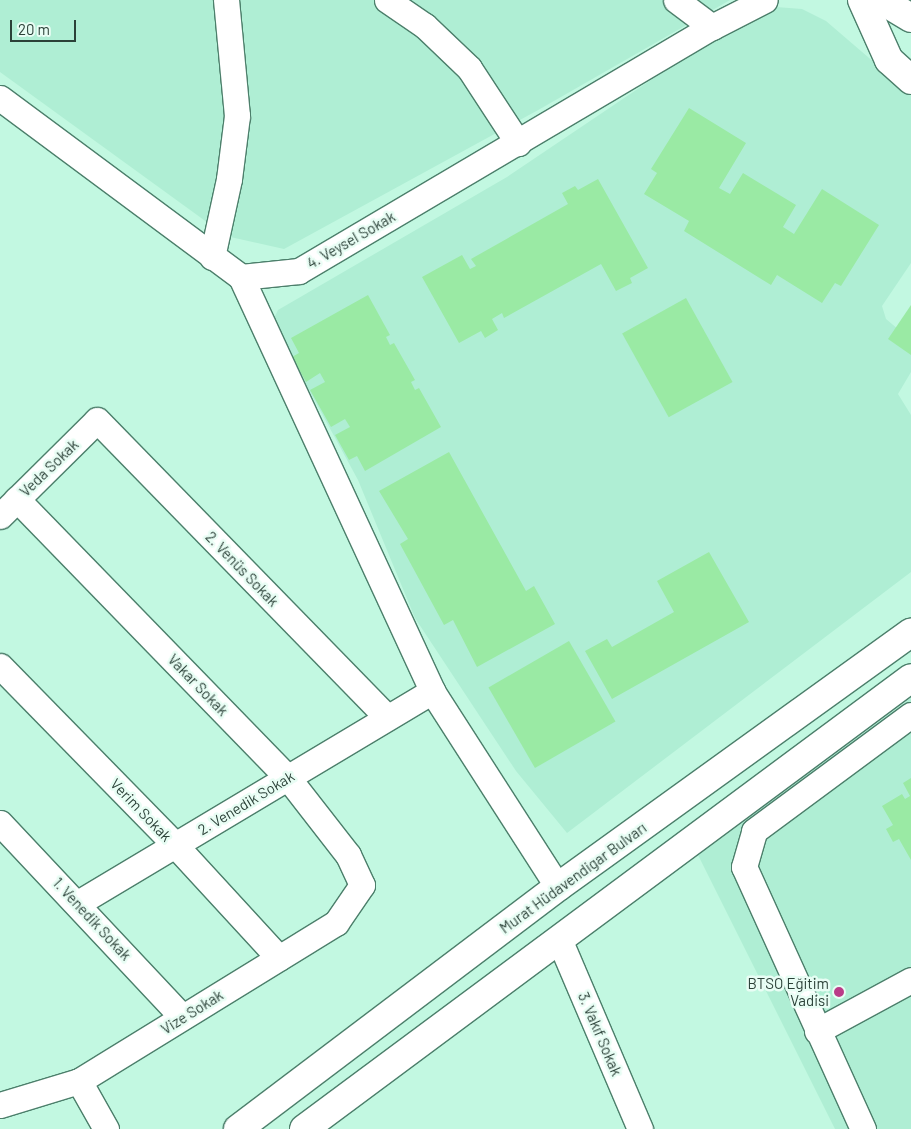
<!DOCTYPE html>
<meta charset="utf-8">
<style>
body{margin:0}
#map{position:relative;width:911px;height:1129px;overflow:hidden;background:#c2f8e1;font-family:Barlow,sans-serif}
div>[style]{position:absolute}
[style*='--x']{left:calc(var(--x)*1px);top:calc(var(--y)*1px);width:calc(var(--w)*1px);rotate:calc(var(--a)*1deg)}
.built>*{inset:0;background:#afeed4}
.building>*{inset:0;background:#9aeaa4;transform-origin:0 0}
.roads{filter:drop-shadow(1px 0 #4c7f6b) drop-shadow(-1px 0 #4c7f6b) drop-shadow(0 1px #4c7f6b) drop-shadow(0 -1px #4c7f6b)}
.street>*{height:25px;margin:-12.5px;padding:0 12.5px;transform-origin:12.5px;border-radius:12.5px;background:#fff}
.secondary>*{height:28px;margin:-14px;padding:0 14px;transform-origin:14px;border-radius:14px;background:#fff}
.primary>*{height:28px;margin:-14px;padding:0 14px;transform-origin:14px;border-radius:14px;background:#fff}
.dots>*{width:14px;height:14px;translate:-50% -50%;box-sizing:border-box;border:2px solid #e8fdf4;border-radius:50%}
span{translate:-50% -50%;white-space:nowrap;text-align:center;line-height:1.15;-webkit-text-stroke:5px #e8fdf4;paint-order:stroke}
.street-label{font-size:15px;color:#2b4138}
.poi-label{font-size:15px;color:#2b4138}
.right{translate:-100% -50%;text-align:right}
.scale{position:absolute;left:10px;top:20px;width:66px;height:22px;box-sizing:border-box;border:2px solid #2b4138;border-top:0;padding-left:6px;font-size:15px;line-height:18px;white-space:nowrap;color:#2b4138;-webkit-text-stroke:4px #e8fdf4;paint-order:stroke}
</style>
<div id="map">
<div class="built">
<i style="clip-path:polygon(0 0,730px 0,540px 109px,284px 249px,226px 236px,0 72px)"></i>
<i style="clip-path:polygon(776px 7px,802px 9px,826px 21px,911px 94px,911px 263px,882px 306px,886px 319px,911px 340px,911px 372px,898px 394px,911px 415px,911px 572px,567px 833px,516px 771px,415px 618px,358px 480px,272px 322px,278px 310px,507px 177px,697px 49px)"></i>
<i style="clip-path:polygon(911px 698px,911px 1129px,835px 1129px,698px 855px)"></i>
</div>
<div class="building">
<i style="clip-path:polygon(689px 108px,746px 143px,719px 188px,730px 194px,743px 173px,796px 205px,783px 227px,794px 234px,822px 189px,879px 225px,841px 286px,835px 283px,822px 303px,777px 275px,771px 285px,684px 231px,689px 221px,644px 194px,657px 173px,651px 169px)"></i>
<i style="clip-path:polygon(598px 179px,648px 268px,630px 278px,632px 283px,616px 291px,601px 264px,504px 318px,502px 313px,492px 319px,498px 330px,485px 338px,481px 331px,459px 343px,422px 277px,462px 255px,470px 269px,476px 266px,471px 259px,568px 204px,562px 193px,575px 186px,578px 190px)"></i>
<i style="clip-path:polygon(368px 295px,390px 335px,386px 337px,390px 345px,394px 343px,415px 380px,411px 382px,415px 390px,419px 388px,441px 427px,365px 471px,357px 456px,349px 460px,335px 435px,350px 427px,345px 419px,331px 427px,310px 390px,325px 382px,320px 373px,306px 382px,292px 357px,299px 353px,291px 338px)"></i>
<i style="left:686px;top:298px;width:96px;height:73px;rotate:61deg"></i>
<i style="clip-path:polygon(911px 305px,911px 355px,888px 339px)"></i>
<i style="clip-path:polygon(449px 452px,526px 591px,534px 586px,555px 624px,477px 667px,453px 620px,444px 625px,400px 544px,408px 539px,379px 491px)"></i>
<i style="clip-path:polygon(709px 552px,749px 622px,612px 699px,585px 651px,607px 639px,612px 647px,674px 612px,657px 581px)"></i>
<i style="left:569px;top:641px;width:93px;height:93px;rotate:60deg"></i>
<i style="clip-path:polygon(911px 778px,911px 860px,899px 839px,893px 842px,886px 829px,893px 825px,882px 806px,902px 794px,905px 799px,910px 796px,903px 783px)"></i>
</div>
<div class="roads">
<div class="street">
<i style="--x:387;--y:0;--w:46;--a:34.4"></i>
<i style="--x:425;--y:26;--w:61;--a:43.7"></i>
<i style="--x:469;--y:68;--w:90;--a:56.8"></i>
<i style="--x:676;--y:0;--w:45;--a:36.9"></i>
<i style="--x:0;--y:98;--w:300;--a:36.6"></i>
<i style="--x:241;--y:277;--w:58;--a:-5.9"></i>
<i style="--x:299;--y:271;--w:480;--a:-30.6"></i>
<i style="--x:712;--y:27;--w:59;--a:-27"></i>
<i style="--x:212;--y:257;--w:80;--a:-77.7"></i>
<i style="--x:229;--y:179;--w:64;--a:-82.8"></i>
<i style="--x:237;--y:116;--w:117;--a:-95.4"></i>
<i style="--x:241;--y:277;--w:456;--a:65.2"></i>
<i style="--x:432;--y:691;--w:233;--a:57.3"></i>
<i style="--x:0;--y:516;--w:136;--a:-44.7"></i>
<i style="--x:97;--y:420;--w:415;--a:45.7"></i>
<i style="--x:0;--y:666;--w:252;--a:45.6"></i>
<i style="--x:176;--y:846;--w:152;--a:47.4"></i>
<i style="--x:0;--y:823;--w:266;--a:46.8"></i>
<i style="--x:78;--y:903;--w:413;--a:-30.9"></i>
<i style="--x:559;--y:939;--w:207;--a:66.9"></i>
<i style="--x:817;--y:1031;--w:107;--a:-28.5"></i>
<i style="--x:79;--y:1081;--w:55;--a:60.6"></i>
<i style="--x:0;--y:1105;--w:83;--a:-16.9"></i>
<i style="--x:79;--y:1081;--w:302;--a:-31.6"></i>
<i style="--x:336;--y:923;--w:46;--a:-55.6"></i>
<i style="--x:362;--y:885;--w:33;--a:-115"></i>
<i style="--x:348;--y:855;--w:98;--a:-127.9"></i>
<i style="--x:288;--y:778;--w:389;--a:-134.2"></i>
<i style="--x:863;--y:1129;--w:288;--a:-114.4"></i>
<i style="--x:744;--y:867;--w:37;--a:-74"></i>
<i style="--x:754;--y:831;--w:195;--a:-36.5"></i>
</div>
<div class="secondary">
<i style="--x:862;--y:0;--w:66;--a:65.8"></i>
<i style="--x:889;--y:60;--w:30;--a:42"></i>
<i style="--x:881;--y:0;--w:35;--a:31"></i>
</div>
<div class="primary">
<i style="--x:238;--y:1129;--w:401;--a:-37.1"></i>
<i style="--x:558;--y:887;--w:435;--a:-35.8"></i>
<i style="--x:304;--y:1129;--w:756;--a:-36.61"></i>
</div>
</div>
<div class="dots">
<i style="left:839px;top:992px;background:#ba3b88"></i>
</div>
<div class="street-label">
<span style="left:351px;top:240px;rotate:-30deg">4. Veysel Sokak</span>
<span style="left:49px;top:468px;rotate:-44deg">Veda Sokak</span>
<span style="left:242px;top:569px;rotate:46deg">2. Venüs Sokak</span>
<span style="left:198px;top:685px;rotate:46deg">Vakar Sokak</span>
<span style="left:246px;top:803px;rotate:-31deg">2. Venedik Sokak</span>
<span style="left:141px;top:810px;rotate:46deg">Verim Sokak</span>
<span style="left:573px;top:878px;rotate:-36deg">Murat Hüdavendigar Bulvarı</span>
<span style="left:92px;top:919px;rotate:47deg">1. Venedik Sokak</span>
<span style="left:192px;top:1012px;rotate:-32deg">Vize Sokak</span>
<span style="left:600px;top:1034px;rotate:67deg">3. Vakıf Sokak</span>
</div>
<div class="poi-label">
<span class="right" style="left:829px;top:992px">BTSO Eğitim<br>Vadisi</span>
</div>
<div class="scale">20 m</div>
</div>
